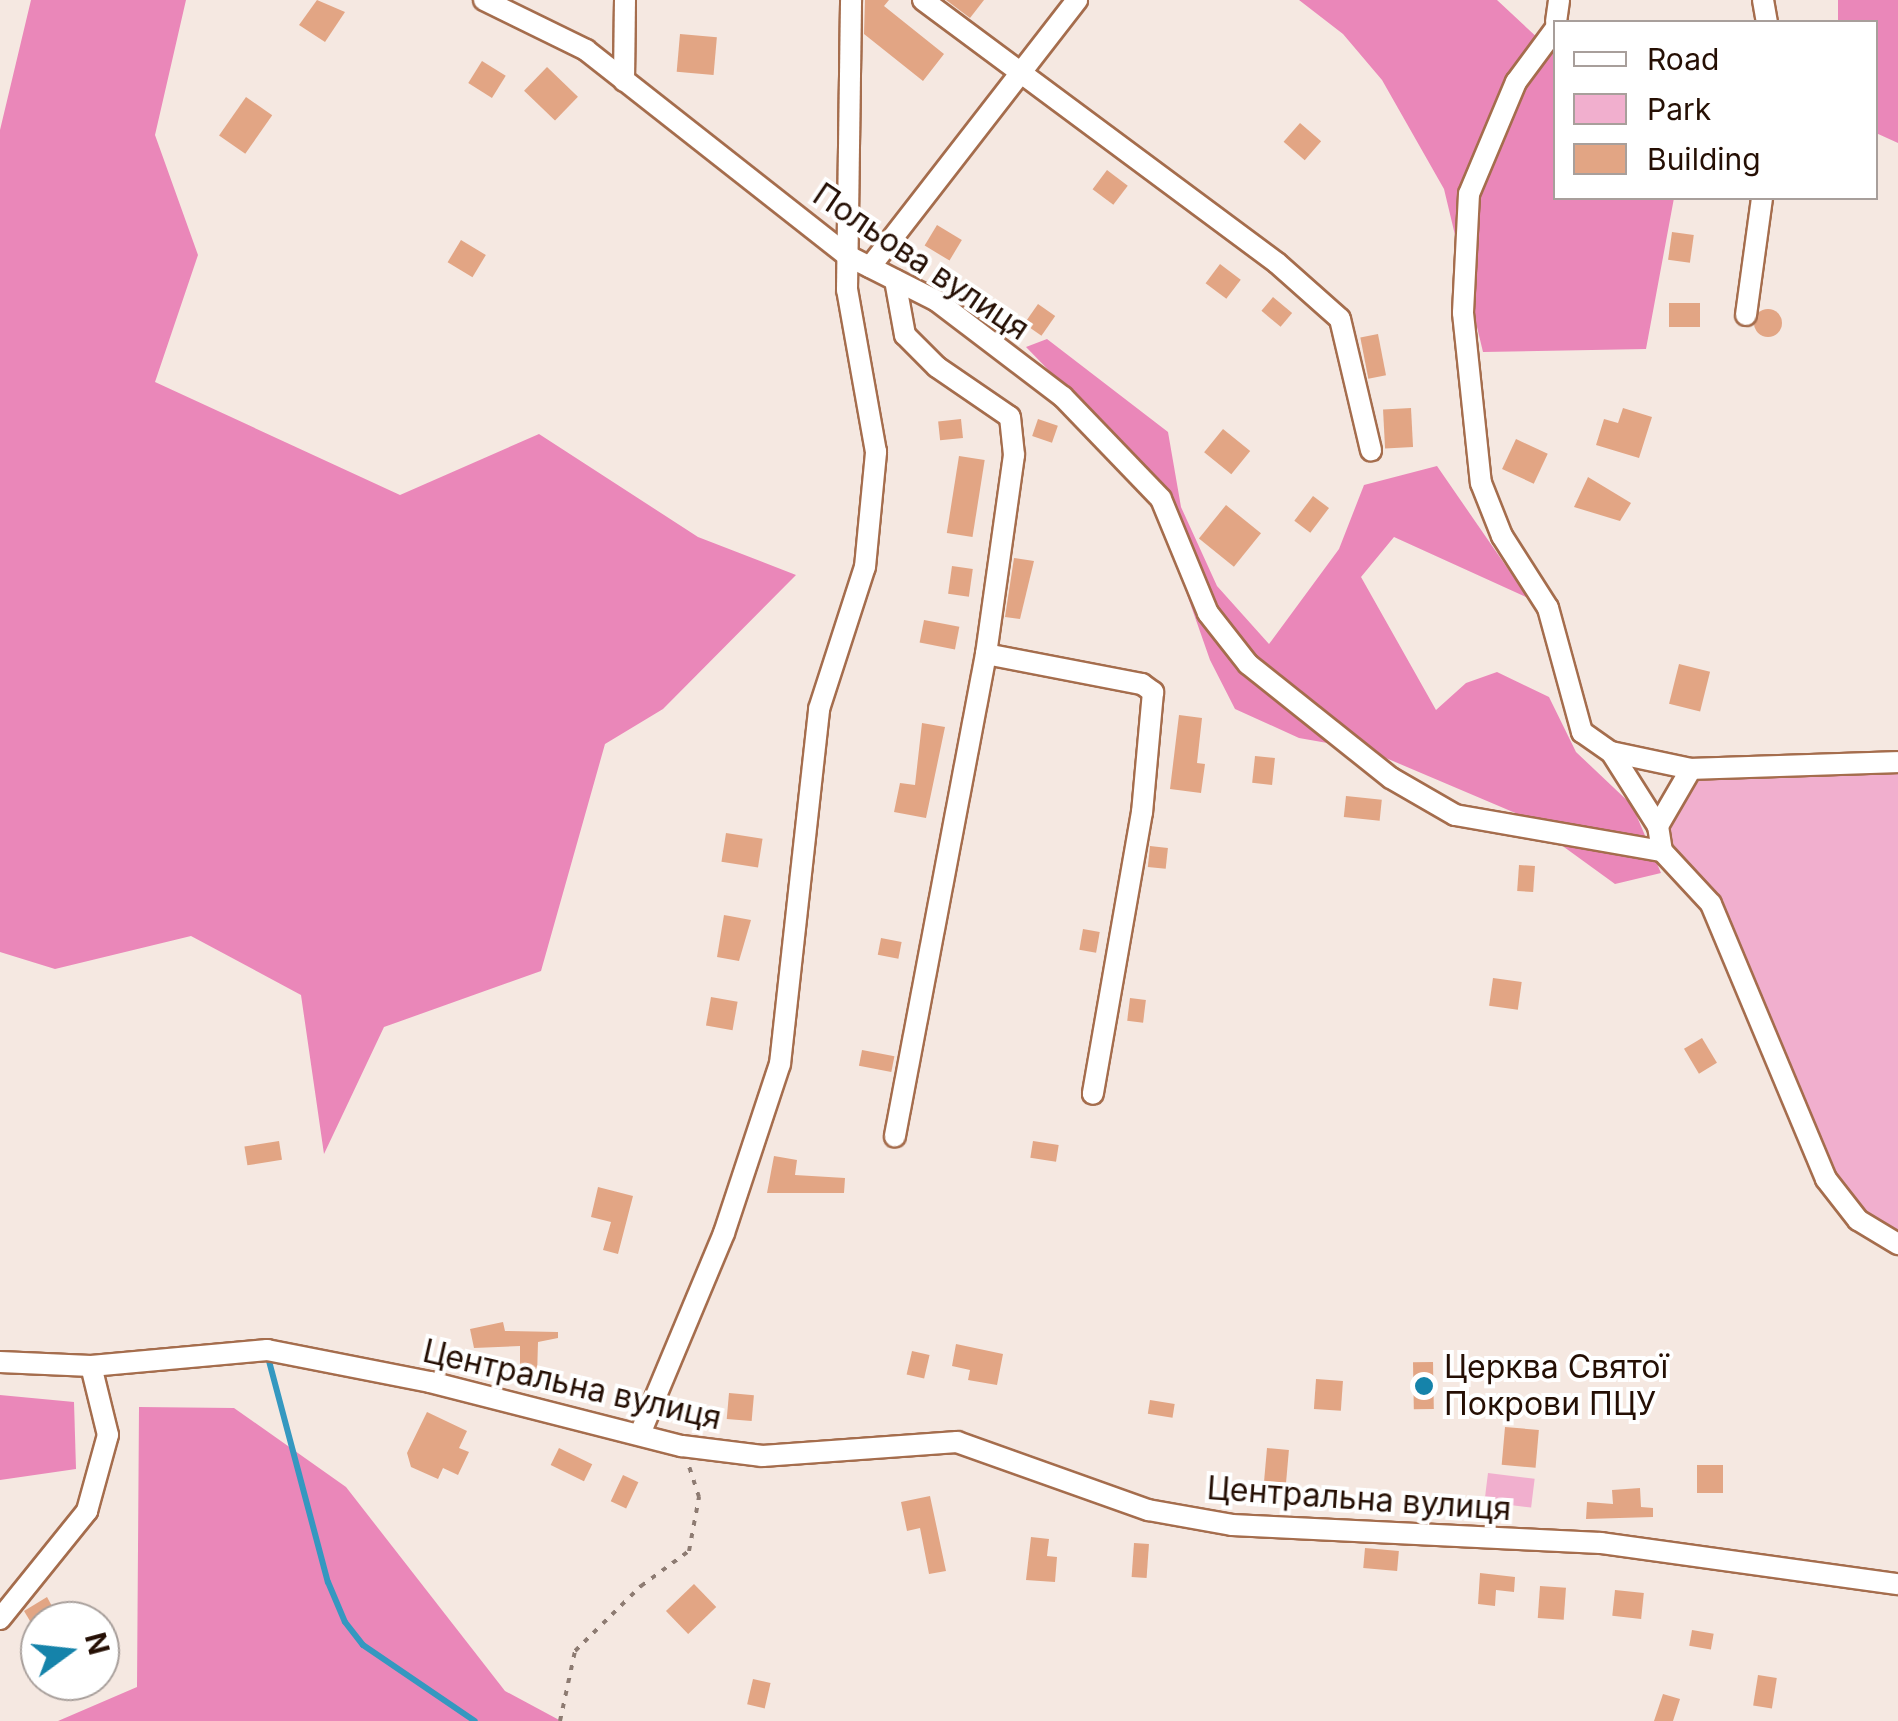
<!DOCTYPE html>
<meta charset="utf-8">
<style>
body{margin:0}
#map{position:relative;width:1898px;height:1721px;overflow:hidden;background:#f5e8e1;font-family:Inter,sans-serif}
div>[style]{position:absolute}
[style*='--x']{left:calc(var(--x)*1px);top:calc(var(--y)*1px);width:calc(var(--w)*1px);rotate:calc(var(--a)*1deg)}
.green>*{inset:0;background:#f1afce;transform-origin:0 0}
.forest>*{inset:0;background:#ea87b9}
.stream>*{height:6px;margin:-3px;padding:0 3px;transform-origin:3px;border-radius:3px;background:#3598c0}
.building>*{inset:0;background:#e2a584;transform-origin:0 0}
.round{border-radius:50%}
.path>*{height:4px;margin-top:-2px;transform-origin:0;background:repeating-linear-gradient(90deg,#8d7b72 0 5px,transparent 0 13px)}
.roads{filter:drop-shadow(2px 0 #a56d4d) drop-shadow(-2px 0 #a56d4d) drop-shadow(0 2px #a56d4d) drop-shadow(0 -2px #a56d4d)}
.minor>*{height:20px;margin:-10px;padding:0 10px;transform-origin:10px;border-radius:10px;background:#fff}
.dots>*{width:28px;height:28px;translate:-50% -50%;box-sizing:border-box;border:5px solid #fff;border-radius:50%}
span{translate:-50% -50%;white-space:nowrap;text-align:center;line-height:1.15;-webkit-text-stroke:8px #fff;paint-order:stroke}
.street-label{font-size:32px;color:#250f04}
.poi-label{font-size:32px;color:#250f04}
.left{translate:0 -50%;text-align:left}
.legend{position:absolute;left:1553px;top:20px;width:325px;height:180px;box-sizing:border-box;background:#fff;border:2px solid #a89f9b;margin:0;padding:12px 18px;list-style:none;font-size:30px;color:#250f04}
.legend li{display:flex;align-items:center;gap:20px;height:50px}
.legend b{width:50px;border:2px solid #a89f9b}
.north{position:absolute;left:20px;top:1601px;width:100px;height:100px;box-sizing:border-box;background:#fff;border:2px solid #a89f9b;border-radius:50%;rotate:75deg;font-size:28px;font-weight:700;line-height:40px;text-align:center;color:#250f04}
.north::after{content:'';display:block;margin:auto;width:35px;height:45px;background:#1583aa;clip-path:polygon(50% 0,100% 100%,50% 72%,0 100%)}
</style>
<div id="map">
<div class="green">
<i style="clip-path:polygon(1898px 762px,1898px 1244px,1826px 1179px,1711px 904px,1676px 864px,1658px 826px,1691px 769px)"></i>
<i style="left:1488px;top:1473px;width:47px;height:29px;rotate:7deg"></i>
</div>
<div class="forest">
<i style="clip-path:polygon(31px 0,186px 0,155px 135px,198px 255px,155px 382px,400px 495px,539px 434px,698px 537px,796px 575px,663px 709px,605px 744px,541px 971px,384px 1027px,324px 1154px,301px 995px,191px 936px,55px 969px,0 952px,0 130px)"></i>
<i style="clip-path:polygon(1299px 0,1497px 0,1555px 54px,1556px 198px,1674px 198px,1646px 349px,1483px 352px,1444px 189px,1382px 80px,1343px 34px)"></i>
<i style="clip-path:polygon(1838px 0,1898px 0,1898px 143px,1876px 133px,1876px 22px,1838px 22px)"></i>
<i style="clip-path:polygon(1047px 339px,1168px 432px,1181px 507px,1217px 586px,1269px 644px,1339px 549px,1364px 485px,1437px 466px,1528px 598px,1394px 537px,1361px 577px,1436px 710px,1466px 683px,1497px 672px,1549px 697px,1576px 752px,1632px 805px,1661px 873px,1615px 884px,1520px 815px,1367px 750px,1299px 738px,1235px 709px,1210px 660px,1142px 466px,1026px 347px)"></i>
<i style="clip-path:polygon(0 1395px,74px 1402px,76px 1469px,0 1480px)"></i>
<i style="clip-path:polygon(139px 1407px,234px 1408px,346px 1487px,505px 1691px,561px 1721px,58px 1721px,137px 1687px)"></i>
</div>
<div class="stream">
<i style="--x:269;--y:1361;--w:229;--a:75.1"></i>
<i style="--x:328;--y:1582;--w:43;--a:67"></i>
<i style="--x:345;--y:1622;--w:29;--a:52"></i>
<i style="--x:363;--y:1645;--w:135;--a:34.2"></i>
</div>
<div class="building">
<i style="clip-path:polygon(317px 0,345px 12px,325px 42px,299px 25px)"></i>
<i style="clip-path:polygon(865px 0,889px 0,884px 6px,944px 54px,923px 81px,864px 34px)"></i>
<i style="clip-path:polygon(946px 0,984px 0,970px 18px)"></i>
<i style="left:680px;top:34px;width:37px;height:38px;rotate:5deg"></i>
<i style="left:482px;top:61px;width:28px;height:26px;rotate:32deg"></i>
<i style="left:547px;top:67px;width:43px;height:33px;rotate:44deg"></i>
<i style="left:246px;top:97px;width:32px;height:47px;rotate:35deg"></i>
<i style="left:1300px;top:123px;width:28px;height:25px;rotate:41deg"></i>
<i style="left:1107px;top:170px;width:26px;height:24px;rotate:37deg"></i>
<i style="left:937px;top:225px;width:29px;height:24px;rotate:31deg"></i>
<i style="left:1672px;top:232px;width:22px;height:28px;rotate:8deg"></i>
<i style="left:461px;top:240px;width:29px;height:26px;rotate:31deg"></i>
<i style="left:1220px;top:264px;width:26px;height:24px;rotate:37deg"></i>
<i style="left:1273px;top:297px;width:25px;height:18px;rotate:40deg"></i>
<i style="left:1700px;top:303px;width:24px;height:31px;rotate:90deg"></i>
<i style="left:1038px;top:304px;width:21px;height:24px;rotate:35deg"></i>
<i class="round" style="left:1754px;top:309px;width:28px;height:28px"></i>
<i style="left:1378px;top:334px;width:42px;height:18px;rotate:79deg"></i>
<i style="left:1411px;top:408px;width:39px;height:28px;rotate:87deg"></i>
<i style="clip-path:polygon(1623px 408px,1652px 417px,1639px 458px,1596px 445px,1604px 419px,1618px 423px)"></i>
<i style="left:961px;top:419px;width:19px;height:23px;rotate:84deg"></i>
<i style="left:1038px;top:419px;width:21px;height:18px;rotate:19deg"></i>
<i style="left:1223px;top:429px;width:35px;height:30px;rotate:39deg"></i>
<i style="left:1516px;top:439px;width:35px;height:33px;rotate:25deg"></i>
<i style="left:959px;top:456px;width:26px;height:78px;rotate:9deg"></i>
<i style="clip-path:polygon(1588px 477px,1631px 503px,1620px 521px,1574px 507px)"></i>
<i style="left:1313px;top:496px;width:20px;height:31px;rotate:37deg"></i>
<i style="left:1226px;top:505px;width:45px;height:43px;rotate:39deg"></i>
<i style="clip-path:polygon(1014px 558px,1034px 561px,1020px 619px,1005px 617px)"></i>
<i style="left:952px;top:566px;width:21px;height:28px;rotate:8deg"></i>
<i style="left:924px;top:620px;width:36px;height:23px;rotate:11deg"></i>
<i style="left:1679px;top:664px;width:32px;height:41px;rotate:14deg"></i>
<i style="clip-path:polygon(1179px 715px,1202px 718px,1197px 763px,1205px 764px,1201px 793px,1170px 789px)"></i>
<i style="clip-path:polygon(922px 723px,945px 727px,926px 818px,894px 812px,900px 783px,915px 785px)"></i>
<i style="left:1255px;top:756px;width:20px;height:27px;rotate:6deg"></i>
<i style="left:1346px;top:796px;width:36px;height:21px;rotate:6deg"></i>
<i style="left:726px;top:833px;width:37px;height:29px;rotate:9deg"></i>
<i style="left:1150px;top:846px;width:18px;height:21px;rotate:6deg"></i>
<i style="left:1519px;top:865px;width:16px;height:26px;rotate:4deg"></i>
<i style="clip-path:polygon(724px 915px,751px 920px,739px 961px,717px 957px)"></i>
<i style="left:1083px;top:929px;width:17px;height:21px;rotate:10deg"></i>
<i style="left:881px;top:938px;width:21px;height:17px;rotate:11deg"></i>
<i style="left:1493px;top:978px;width:29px;height:28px;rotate:8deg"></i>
<i style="left:711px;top:997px;width:27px;height:29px;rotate:10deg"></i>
<i style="left:1130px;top:998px;width:16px;height:23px;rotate:7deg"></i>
<i style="left:1702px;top:1038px;width:29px;height:21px;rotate:59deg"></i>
<i style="left:862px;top:1050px;width:33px;height:16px;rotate:11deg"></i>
<i style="left:279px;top:1141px;width:19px;height:35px;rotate:81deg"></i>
<i style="left:1033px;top:1141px;width:26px;height:17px;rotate:9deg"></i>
<i style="clip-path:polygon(774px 1156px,797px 1160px,795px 1175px,845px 1178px,844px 1193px,767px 1193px)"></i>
<i style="clip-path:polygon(598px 1187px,633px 1196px,618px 1254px,603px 1250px,611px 1222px,591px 1217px)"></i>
<i style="clip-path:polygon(503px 1322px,505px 1331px,558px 1332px,558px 1338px,538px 1342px,537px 1377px,520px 1376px,520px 1346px,474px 1348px,470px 1329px)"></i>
<i style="clip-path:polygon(956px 1344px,1003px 1354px,997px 1385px,968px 1380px,970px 1370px,952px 1366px)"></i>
<i style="left:912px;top:1351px;width:18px;height:24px;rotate:13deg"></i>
<i style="left:1433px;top:1362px;width:47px;height:20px;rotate:89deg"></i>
<i style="left:1316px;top:1379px;width:27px;height:30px;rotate:4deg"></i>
<i style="left:729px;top:1393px;width:25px;height:26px;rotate:5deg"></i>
<i style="left:1150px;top:1400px;width:25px;height:14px;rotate:9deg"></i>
<i style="clip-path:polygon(427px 1412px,467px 1431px,459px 1448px,469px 1452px,458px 1475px,443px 1468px,438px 1479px,411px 1467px,407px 1453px)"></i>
<i style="left:1505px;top:1427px;width:34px;height:38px;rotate:5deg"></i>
<i style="left:559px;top:1448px;width:37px;height:19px;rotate:26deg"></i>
<i style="left:1267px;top:1448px;width:22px;height:33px;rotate:5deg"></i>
<i style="left:1697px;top:1465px;width:26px;height:28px"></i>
<i style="left:623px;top:1475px;width:17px;height:29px;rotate:25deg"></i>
<i style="clip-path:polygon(1640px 1488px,1641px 1507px,1653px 1508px,1653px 1517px,1586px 1519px,1587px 1502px,1613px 1504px,1612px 1490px)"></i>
<i style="clip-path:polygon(930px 1496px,946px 1571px,929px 1574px,920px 1528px,907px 1531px,901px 1502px)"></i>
<i style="clip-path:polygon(1031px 1537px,1049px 1539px,1047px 1556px,1057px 1557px,1055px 1582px,1026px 1580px)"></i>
<i style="left:1134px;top:1543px;width:15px;height:34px;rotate:4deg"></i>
<i style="left:1365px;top:1548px;width:34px;height:20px;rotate:5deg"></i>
<i style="clip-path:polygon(1480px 1573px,1515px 1577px,1514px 1592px,1496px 1590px,1495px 1606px,1478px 1604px)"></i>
<i style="left:694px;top:1584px;width:32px;height:39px;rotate:46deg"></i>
<i style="left:1540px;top:1586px;width:26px;height:32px;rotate:4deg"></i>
<i style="left:1615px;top:1590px;width:29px;height:26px;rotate:6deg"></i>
<i style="clip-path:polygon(47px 1597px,60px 1621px,30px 1621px,24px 1611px)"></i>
<i style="left:1692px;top:1630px;width:22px;height:16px;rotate:10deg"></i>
<i style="left:1758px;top:1675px;width:19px;height:31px;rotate:9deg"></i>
<i style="left:753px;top:1679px;width:18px;height:26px;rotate:13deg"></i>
<i style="clip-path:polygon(1663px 1694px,1680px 1699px,1673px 1721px,1654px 1721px)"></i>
</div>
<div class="path">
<i style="--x:560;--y:1721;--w:72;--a:-77.9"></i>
<i style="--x:575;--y:1651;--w:93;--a:-44.6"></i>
<i style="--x:641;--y:1586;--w:59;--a:-36.1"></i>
<i style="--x:689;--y:1551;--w:55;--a:-79.5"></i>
<i style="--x:699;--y:1497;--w:32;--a:-108"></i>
</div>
<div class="roads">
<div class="minor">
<i style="--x:484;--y:0;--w:114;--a:26.1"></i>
<i style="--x:586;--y:50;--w:333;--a:38.2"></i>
<i style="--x:848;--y:256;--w:100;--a:26.8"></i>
<i style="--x:937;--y:301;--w:158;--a:37.3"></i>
<i style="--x:1063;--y:397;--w:141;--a:46.1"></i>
<i style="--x:1161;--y:499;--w:123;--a:67.6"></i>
<i style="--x:1208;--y:613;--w:65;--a:51.9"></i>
<i style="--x:1248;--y:664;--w:183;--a:38.6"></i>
<i style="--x:1391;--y:778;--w:74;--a:30"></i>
<i style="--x:1455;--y:815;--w:210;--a:9.9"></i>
<i style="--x:923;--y:0;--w:441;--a:36.6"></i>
<i style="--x:1277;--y:263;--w:84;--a:41.6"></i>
<i style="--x:1340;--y:319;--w:135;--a:76.7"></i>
<i style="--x:1763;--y:0;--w:22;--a:80"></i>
<i style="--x:1556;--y:22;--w:22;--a:-82"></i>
<i style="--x:1556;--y:28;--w:67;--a:126.5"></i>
<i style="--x:1516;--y:82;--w:121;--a:112.8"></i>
<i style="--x:1469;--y:194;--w:119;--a:92.9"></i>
<i style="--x:1463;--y:313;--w:171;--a:84"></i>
<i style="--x:1481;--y:483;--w:57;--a:68.4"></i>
<i style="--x:1502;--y:536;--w:85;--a:57.4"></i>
<i style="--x:1548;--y:608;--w:129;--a:74.7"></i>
<i style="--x:1582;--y:732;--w:35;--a:35"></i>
<i style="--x:1611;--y:752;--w:88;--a:57.6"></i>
<i style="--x:624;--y:81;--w:81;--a:-89.3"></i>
<i style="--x:870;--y:267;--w:338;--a:-52.2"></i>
<i style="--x:895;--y:280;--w:56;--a:79.7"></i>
<i style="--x:905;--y:335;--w:45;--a:45"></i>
<i style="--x:937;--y:367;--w:88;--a:34.4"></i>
<i style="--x:1010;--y:417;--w:38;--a:84"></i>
<i style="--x:1014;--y:455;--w:201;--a:98"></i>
<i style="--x:986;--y:654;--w:491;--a:100.7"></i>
<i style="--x:1746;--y:315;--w:118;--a:-82.2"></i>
<i style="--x:986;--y:654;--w:159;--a:10.9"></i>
<i style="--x:1142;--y:684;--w:14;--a:36"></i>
<i style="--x:1153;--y:692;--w:121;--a:95.2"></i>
<i style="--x:1142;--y:812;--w:286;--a:99.9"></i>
<i style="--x:1611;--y:752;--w:82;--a:12"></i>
<i style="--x:1691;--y:769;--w:207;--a:-1.9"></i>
<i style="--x:1691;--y:769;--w:66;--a:120.1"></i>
<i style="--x:1658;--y:826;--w:25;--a:81"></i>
<i style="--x:1662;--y:851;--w:72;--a:47.2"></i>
<i style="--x:1711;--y:904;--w:298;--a:67.3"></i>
<i style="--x:1826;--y:1179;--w:52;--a:52"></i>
<i style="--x:1858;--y:1220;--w:47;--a:31"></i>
<i style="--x:0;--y:1362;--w:91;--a:2.5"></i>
<i style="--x:91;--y:1366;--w:177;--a:-5.2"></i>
<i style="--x:267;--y:1350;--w:166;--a:11.1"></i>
<i style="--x:430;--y:1382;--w:260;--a:14.3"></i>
<i style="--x:682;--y:1446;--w:81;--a:7.1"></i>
<i style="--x:762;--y:1456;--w:196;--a:-4.1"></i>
<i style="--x:957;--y:1442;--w:203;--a:19.6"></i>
<i style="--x:1148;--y:1510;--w:85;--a:10.1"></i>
<i style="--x:1232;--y:1525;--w:369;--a:2.8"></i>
<i style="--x:1601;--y:1543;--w:300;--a:7.9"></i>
<i style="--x:640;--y:1434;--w:218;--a:-67.3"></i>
<i style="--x:724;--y:1233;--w:178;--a:-71.7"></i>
<i style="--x:780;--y:1064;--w:357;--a:-83.7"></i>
<i style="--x:819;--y:709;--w:149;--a:-72.1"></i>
<i style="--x:865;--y:567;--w:116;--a:-84.5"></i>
<i style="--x:876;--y:452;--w:165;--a:-100.1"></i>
<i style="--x:847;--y:290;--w:290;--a:-89.2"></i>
<i style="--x:0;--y:1619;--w:139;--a:-51.1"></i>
<i style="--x:87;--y:1511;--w:79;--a:-74.6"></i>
<i style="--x:108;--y:1435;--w:71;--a:-103.8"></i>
</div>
</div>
<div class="dots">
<i style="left:1424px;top:1386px;background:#1583aa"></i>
</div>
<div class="street-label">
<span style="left:921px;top:262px;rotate:34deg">Польова вулиця</span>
<span style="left:572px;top:1385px;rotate:13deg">Центральна вулиця</span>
<span style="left:1359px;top:1499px;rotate:4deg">Центральна вулиця</span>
</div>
<div class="poi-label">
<span class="left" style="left:1444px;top:1386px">Церква Святої<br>Покрови ПЦУ</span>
</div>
<ul class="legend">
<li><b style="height:12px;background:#fff"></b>Road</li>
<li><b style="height:28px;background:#f1afce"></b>Park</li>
<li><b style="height:28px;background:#e2a584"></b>Building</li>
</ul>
<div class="north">N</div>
</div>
